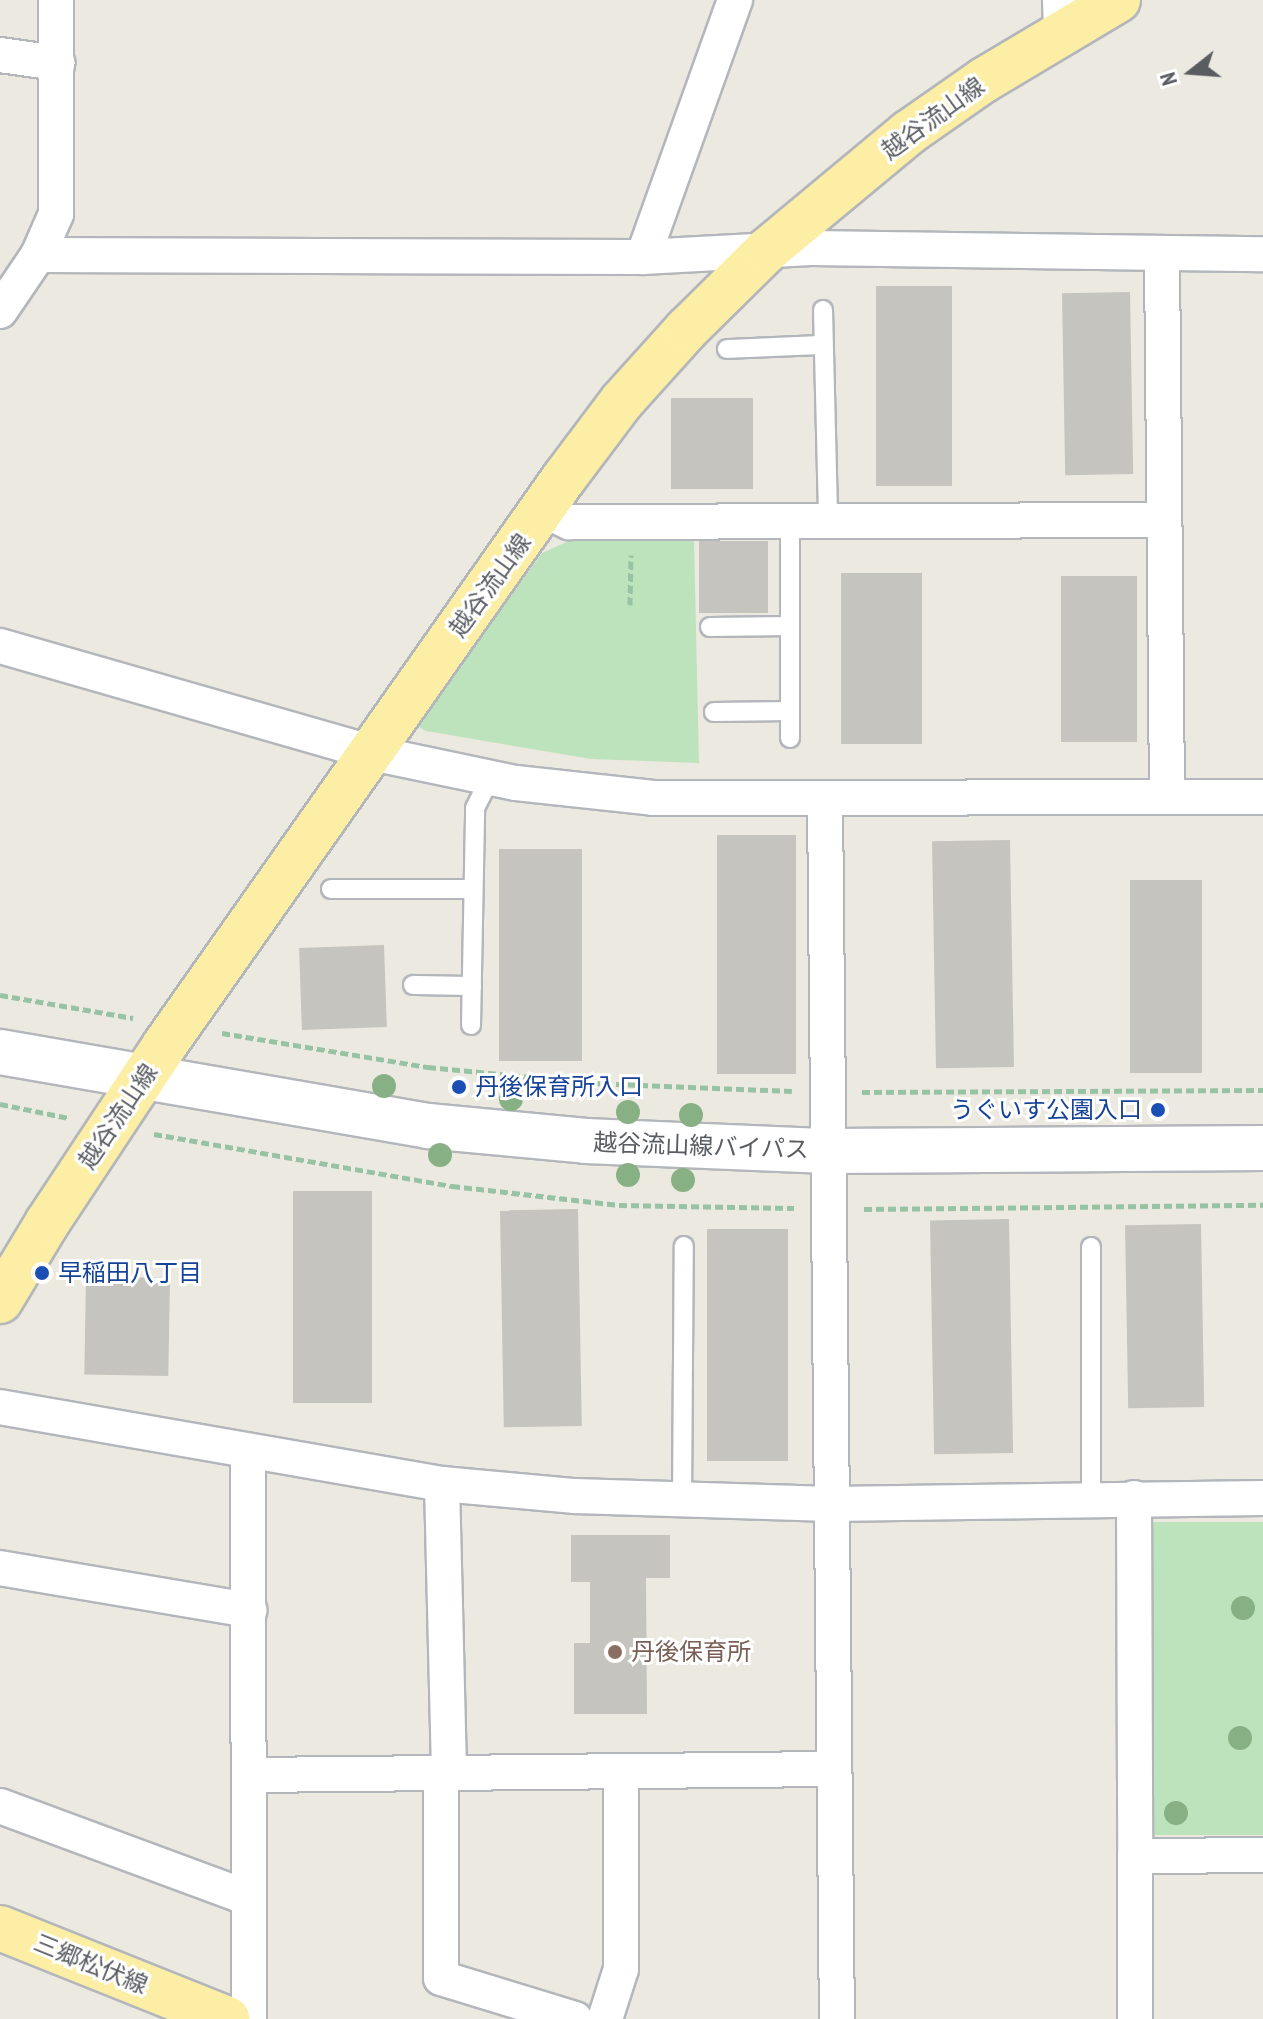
<!DOCTYPE html>
<meta charset="utf-8">
<style>
body{margin:0}
#map{position:relative;width:1263px;height:2019px;overflow:hidden;background:#ece9e0;font-family:"PT Sans Narrow","Noto Sans JP",sans-serif}
div>[style]{position:absolute}
[style*='--x']{left:calc(var(--x)*1px);top:calc(var(--y)*1px);width:calc(var(--w)*1px);rotate:calc(var(--a)*1deg)}
.green>*{inset:0;background:#bde3bd;transform-origin:0 0}
.building>*{inset:0;background:#c6c4be;transform-origin:0 0}
.path>*{height:5px;margin-top:-2.5px;transform-origin:0;background:repeating-linear-gradient(90deg,#97c3a4 0 8px,transparent 0 12px)}
.roads{filter:drop-shadow(2px 0 #b3b6bb) drop-shadow(-2px 0 #b3b6bb) drop-shadow(0 2px #b3b6bb) drop-shadow(0 -2px #b3b6bb)}
.lane>*{height:18px;margin:-9px;padding:0 9px;transform-origin:9px;border-radius:9px;background:#fff}
.street>*{height:34px;margin:-17px;padding:0 17px;transform-origin:17px;border-radius:17px;background:#fff}
.secondary>*{height:44px;margin:-22px;padding:0 22px;transform-origin:22px;border-radius:22px;background:#fff}
.primary>*{height:44px;margin:-22px;padding:0 22px;transform-origin:22px;border-radius:22px;background:#fcefa5}
.trees>*{width:24px;height:24px;margin:-12px;border-radius:50%;background:#88b085}
.dots>*{width:22px;height:22px;translate:-50% -50%;box-sizing:border-box;border:4px solid #fff;border-radius:50%}
span{translate:-50% -50%;white-space:nowrap;text-align:center;line-height:1.15;-webkit-text-stroke:6px #fff;paint-order:stroke}
.street-label{font-size:24px;color:#595c61}
.transit-label{font-size:24px;color:#164399}
.left{translate:0 -50%;text-align:left}
.right{translate:-100% -50%;text-align:right}
.education-label{font-size:24px;color:#785e54}
.north{position:absolute;left:1151px;top:32px;width:80px;height:80px;-webkit-text-stroke:6px #fff;paint-order:stroke;rotate:253deg;font-size:22px;font-weight:700;line-height:32px;text-align:center;color:#595c61}
.north::after{content:'';display:block;margin:auto;width:28px;height:36px;background:#595c61;clip-path:polygon(50% 0,100% 100%,50% 72%,0 100%)}
</style>
<div id="map">
<div class="green">
<i style="clip-path:polygon(571px 540px,694px 541px,699px 763px,591px 759px,426px 731px,417px 726px,542px 553px)"></i>
<i style="left:1263px;top:1522px;width:313px;height:115px;rotate:90deg"></i>
</div>
<div class="building">
<i style="left:876px;top:286px;width:76px;height:200px"></i>
<i style="left:1130px;top:292px;width:182px;height:68px;rotate:89deg"></i>
<i style="left:671px;top:398px;width:82px;height:91px"></i>
<i style="left:699px;top:541px;width:69px;height:72px"></i>
<i style="left:841px;top:573px;width:81px;height:171px"></i>
<i style="left:1061px;top:576px;width:76px;height:166px"></i>
<i style="left:717px;top:835px;width:79px;height:239px"></i>
<i style="left:1010px;top:840px;width:227px;height:78px;rotate:89deg"></i>
<i style="left:499px;top:849px;width:83px;height:212px"></i>
<i style="left:1130px;top:880px;width:72px;height:193px"></i>
<i style="left:384px;top:945px;width:82px;height:85px;rotate:88deg"></i>
<i style="left:293px;top:1191px;width:79px;height:212px"></i>
<i style="left:578px;top:1209px;width:217px;height:78px;rotate:89deg"></i>
<i style="left:1009px;top:1219px;width:234px;height:79px;rotate:89deg"></i>
<i style="left:1201px;top:1224px;width:183px;height:76px;rotate:89deg"></i>
<i style="left:788px;top:1229px;width:232px;height:81px;rotate:90deg"></i>
<i style="left:170px;top:1278px;width:98px;height:84px;rotate:91deg"></i>
<i style="clip-path:polygon(571px 1535px,670px 1535px,670px 1578px,646px 1578px,647px 1714px,574px 1714px,574px 1643px,590px 1643px,590px 1582px,571px 1582px)"></i>
</div>
<div class="path">
<i style="--x:630;--y:605;--w:50;--a:-88.9"></i>
<i style="--x:0;--y:995;--w:135;--a:9.8"></i>
<i style="--x:222;--y:1033;--w:209;--a:9.4"></i>
<i style="--x:428;--y:1067;--w:165;--a:5.6"></i>
<i style="--x:592;--y:1083;--w:200;--a:2.3"></i>
<i style="--x:862;--y:1092;--w:401;--a:-0.3"></i>
<i style="--x:0;--y:1104;--w:70;--a:11.5"></i>
<i style="--x:154;--y:1134;--w:303;--a:9.9"></i>
<i style="--x:452;--y:1186;--w:168;--a:6.5"></i>
<i style="--x:619;--y:1205;--w:175;--a:1"></i>
<i style="--x:864;--y:1209;--w:399;--a:-0.6"></i>
</div>
<div class="roads">
<div class="lane">
<i style="--x:823;--y:310;--w:211;--a:88.6"></i>
<i style="--x:727;--y:349;--w:96;--a:-2.4"></i>
<i style="--x:790;--y:521;--w:217;--a:90"></i>
<i style="--x:710;--y:627;--w:80;--a:-0.7"></i>
<i style="--x:714;--y:712;--w:76;--a:-0.8"></i>
<i style="--x:331;--y:889;--w:142;--a:0"></i>
<i style="--x:413;--y:985;--w:59;--a:1"></i>
<i style="--x:471;--y:1025;--w:217;--a:-88.9"></i>
<i style="--x:475;--y:808;--w:34;--a:-63"></i>
<i style="--x:1091;--y:1247;--w:252;--a:90"></i>
<i style="--x:682;--y:1501;--w:255;--a:-89.6"></i>
</div>
<div class="street">
<i style="--x:1060;--y:0;--w:32;--a:88"></i>
<i style="--x:0;--y:55;--w:58;--a:8"></i>
<i style="--x:38;--y:255;--w:605;--a:0.19"></i>
<i style="--x:643;--y:257;--w:168;--a:-3.1"></i>
<i style="--x:811;--y:248;--w:452;--a:0.8"></i>
<i style="--x:1162;--y:255;--w:542;--a:89.47"></i>
<i style="--x:643;--y:257;--w:273;--a:-70.3"></i>
<i style="--x:0;--y:311;--w:68;--a:-55.8"></i>
<i style="--x:38;--y:255;--w:45;--a:-66.3"></i>
<i style="--x:56;--y:214;--w:214;--a:-90"></i>
<i style="--x:544;--y:510;--w:28;--a:26"></i>
<i style="--x:569;--y:522;--w:595;--a:-0.19"></i>
<i style="--x:0;--y:646;--w:387;--a:16"></i>
<i style="--x:372;--y:753;--w:147;--a:11.8"></i>
<i style="--x:516;--y:783;--w:138;--a:6.2"></i>
<i style="--x:653;--y:798;--w:610;--a:-0.09"></i>
<i style="--x:825;--y:800;--w:1219;--a:89.44"></i>
<i style="--x:0;--y:1407;--w:449;--a:9.9"></i>
<i style="--x:442;--y:1484;--w:134;--a:5.2"></i>
<i style="--x:575;--y:1496;--w:256;--a:1.8"></i>
<i style="--x:831;--y:1504;--w:432;--a:-0.8"></i>
<i style="--x:248;--y:1453;--w:566;--a:89.9"></i>
<i style="--x:442;--y:1484;--w:290;--a:88.6"></i>
<i style="--x:1134;--y:1498;--w:358;--a:89.8"></i>
<i style="--x:1135;--y:1856;--w:128;--a:-0.4"></i>
<i style="--x:0;--y:1568;--w:253;--a:9.6"></i>
<i style="--x:249;--y:1775;--w:584;--a:-0.59"></i>
<i style="--x:441;--y:1775;--w:203;--a:90"></i>
<i style="--x:441;--y:1978;--w:140;--a:17"></i>
<i style="--x:0;--y:1806;--w:265;--a:20.3"></i>
<i style="--x:605;--y:2019;--w:52;--a:-72.3"></i>
<i style="--x:621;--y:1969;--w:198;--a:-90"></i>
<i style="--x:1135;--y:2019;--w:163;--a:-90"></i>
</div>
<div class="secondary">
<i style="--x:0;--y:1052;--w:434;--a:9.8"></i>
<i style="--x:428;--y:1126;--w:159;--a:5.4"></i>
<i style="--x:586;--y:1141;--w:242;--a:2.4"></i>
<i style="--x:828;--y:1151;--w:435;--a:-0.4"></i>
</div>
<div class="primary">
<i style="--x:0;--y:1301;--w:91;--a:-58.9"></i>
<i style="--x:47;--y:1223;--w:212;--a:-56.5"></i>
<i style="--x:164;--y:1046;--w:695;--a:-54.85"></i>
<i style="--x:564;--y:478;--w:96;--a:-53"></i>
<i style="--x:622;--y:401;--w:96;--a:-48"></i>
<i style="--x:686;--y:330;--w:112;--a:-44.6"></i>
<i style="--x:766;--y:251;--w:185;--a:-39.7"></i>
<i style="--x:908;--y:133;--w:93;--a:-34.9"></i>
<i style="--x:984;--y:80;--w:156;--a:-30.8"></i>
<i style="--x:0;--y:1928;--w:245;--a:21.8"></i>
</div>
</div>
<div class="trees">
<i style="left:384px;top:1086px"></i>
<i style="left:511px;top:1099px"></i>
<i style="left:628px;top:1112px"></i>
<i style="left:691px;top:1115px"></i>
<i style="left:440px;top:1155px"></i>
<i style="left:628px;top:1175px"></i>
<i style="left:683px;top:1180px"></i>
<i style="left:1243px;top:1608px"></i>
<i style="left:1240px;top:1738px"></i>
<i style="left:1176px;top:1813px"></i>
</div>
<div class="dots">
<i style="left:459px;top:1087px;background:#1a4fb4"></i>
<i style="left:1158px;top:1110px;background:#1a4fb4"></i>
<i style="left:42px;top:1273px;background:#1a4fb4"></i>
<i style="left:615px;top:1652px;background:#8d6e63"></i>
</div>
<div class="street-label">
<span style="left:933px;top:118px;rotate:-36deg">越谷流山線</span>
<span style="left:490px;top:585px;rotate:-54deg">越谷流山線</span>
<span style="left:118px;top:1116px;rotate:-56deg">越谷流山線</span>
<span style="left:701px;top:1146px;rotate:2deg">越谷流山線バイパス</span>
<span style="left:91px;top:1964px;rotate:22deg">三郷松伏線</span>
</div>
<div class="transit-label">
<span class="left" style="left:475px;top:1087px">丹後保育所入口</span>
<span class="right" style="left:1142px;top:1110px">うぐいす公園入口</span>
<span class="left" style="left:58px;top:1273px">早稲田八丁目</span>
</div>
<div class="education-label">
<span class="left" style="left:631px;top:1652px">丹後保育所</span>
</div>
<div class="north">N</div>
</div>
